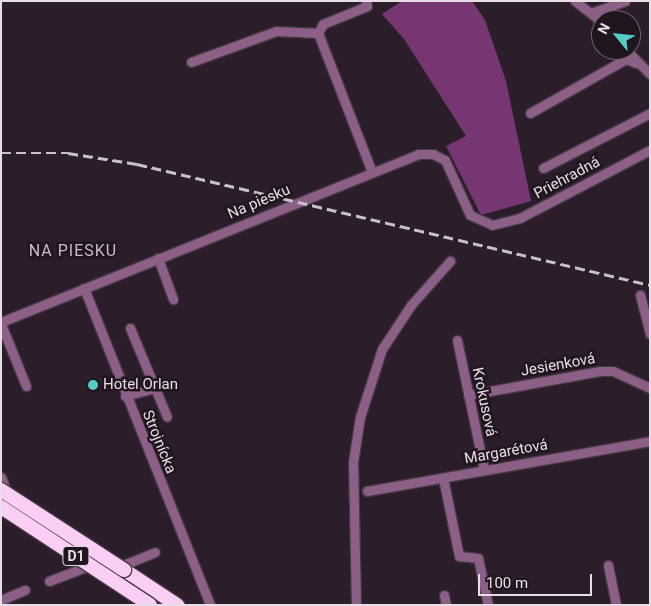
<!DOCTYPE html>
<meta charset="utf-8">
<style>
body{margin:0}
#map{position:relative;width:651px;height:606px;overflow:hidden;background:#2b1e2a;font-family:Roboto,sans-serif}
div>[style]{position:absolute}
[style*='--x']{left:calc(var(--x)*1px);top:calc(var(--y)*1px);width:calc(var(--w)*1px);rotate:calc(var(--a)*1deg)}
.forest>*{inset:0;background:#763671}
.roads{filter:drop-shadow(1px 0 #453944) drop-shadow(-1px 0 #453944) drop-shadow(0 1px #453944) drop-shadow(0 -1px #453944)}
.minor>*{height:9px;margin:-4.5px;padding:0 4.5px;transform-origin:4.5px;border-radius:4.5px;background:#8c5f87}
.highway>*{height:14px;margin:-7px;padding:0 7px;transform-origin:7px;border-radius:7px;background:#fbcef5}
.rail>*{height:2.5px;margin-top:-1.25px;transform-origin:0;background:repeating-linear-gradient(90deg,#cac0c9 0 10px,transparent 0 15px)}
.bridges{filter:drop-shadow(1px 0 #453944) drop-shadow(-1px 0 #453944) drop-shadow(0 1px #453944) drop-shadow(0 -1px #453944)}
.highway-bridge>*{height:14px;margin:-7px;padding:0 7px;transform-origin:7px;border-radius:7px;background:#fbcef5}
.dots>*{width:14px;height:14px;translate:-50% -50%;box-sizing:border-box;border:2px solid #211520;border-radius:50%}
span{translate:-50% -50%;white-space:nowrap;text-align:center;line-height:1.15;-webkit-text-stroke:5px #211520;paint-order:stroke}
.shield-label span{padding:1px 4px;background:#211520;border:1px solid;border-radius:4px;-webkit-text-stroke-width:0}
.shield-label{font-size:14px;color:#e7dee6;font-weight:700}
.street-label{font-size:15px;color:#e7dee6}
.poi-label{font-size:15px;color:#e7dee6}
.left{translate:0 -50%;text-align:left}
.neighbourhood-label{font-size:16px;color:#cbbac8;letter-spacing:1px}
.frame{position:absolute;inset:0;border:2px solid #e7dee6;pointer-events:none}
.north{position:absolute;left:591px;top:10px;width:50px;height:50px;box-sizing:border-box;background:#211520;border:1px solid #70656f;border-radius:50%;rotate:298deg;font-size:14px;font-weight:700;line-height:20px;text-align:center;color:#e7dee6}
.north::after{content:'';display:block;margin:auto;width:18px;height:22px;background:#54cdc7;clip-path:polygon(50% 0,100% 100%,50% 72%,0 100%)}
.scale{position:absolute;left:478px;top:574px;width:114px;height:22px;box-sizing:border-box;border:2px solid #e7dee6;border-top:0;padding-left:6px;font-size:15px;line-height:18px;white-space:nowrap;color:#e7dee6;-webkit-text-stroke:4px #211520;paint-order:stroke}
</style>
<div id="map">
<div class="forest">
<i style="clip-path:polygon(402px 1px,472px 1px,485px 20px,506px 81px,531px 201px,481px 215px,446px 146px,466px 136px,404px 39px,382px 14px)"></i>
</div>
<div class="roads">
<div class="minor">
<i style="--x:366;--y:1;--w:5;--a:79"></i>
<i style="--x:367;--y:6;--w:48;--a:157.8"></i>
<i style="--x:323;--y:24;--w:10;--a:119"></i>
<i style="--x:318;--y:33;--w:149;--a:68.8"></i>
<i style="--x:575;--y:1;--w:33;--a:38"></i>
<i style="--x:593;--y:12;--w:34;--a:-19"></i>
<i style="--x:626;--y:50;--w:34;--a:45"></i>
<i style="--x:191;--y:62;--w:90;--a:-20"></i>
<i style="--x:276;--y:31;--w:42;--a:2.7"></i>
<i style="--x:530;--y:113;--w:110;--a:-29.4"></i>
<i style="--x:626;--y:59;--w:11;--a:22"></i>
<i style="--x:543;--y:168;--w:120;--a:-27.2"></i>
<i style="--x:158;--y:258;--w:44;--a:69.9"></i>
<i style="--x:84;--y:288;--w:341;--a:68.3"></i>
<i style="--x:640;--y:295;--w:40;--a:75.6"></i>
<i style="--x:1;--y:322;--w:450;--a:-21.9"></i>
<i style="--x:418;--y:154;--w:15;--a:0"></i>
<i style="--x:433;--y:154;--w:13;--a:27"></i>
<i style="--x:445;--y:160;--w:60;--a:65.6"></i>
<i style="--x:470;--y:215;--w:24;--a:24"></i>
<i style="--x:492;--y:225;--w:29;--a:-14"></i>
<i style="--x:520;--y:218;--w:147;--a:-27.6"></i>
<i style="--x:1;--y:324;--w:67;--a:68"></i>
<i style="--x:130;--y:328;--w:96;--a:67.4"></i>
<i style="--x:457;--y:340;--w:132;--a:78.2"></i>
<i style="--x:468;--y:395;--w:134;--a:-10.3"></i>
<i style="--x:600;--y:371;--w:13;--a:0"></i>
<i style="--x:613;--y:371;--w:41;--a:24.7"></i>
<i style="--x:125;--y:396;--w:31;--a:-15"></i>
<i style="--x:1;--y:477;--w:19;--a:69"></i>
<i style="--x:443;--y:478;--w:80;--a:78.4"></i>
<i style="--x:459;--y:556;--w:19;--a:6"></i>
<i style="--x:478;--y:558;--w:48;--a:78"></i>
<i style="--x:367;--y:491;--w:287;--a:-10"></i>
<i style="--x:608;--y:565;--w:41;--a:78.7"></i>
<i style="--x:116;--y:568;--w:42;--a:-22.3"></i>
<i style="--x:49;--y:581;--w:56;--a:-21"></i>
<i style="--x:444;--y:595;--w:10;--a:79"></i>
<i style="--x:1;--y:600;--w:26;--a:-23"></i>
<i style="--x:356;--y:605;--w:143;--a:-91.2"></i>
<i style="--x:353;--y:462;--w:46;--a:-81.2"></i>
<i style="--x:360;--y:417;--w:71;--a:-72.1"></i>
<i style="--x:382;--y:349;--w:53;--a:-56.6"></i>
<i style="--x:411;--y:305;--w:59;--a:-48.4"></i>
</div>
<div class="highway">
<i style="--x:124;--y:570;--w:64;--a:33.4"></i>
</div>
</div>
<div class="rail">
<i style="--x:1;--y:153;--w:67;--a:0"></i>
<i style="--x:68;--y:153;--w:70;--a:9.1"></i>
<i style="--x:137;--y:164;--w:527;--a:13.27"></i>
</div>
<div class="bridges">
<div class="highway-bridge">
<i style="--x:1;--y:490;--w:147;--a:33"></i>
<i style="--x:1;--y:507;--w:178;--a:33.3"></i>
</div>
</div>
<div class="dots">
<i style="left:93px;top:385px;background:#54cdc7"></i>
</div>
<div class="shield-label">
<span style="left:76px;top:556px">D1</span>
</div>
<div class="street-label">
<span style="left:567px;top:178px;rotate:-28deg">Priehradná</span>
<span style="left:259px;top:202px;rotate:-23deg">Na piesku</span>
<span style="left:558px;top:365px;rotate:-10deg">Jesienková</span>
<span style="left:484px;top:402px;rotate:78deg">Krokusová</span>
<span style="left:159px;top:442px;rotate:68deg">Strojnícka</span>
<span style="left:506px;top:452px;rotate:-10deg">Margarétová</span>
</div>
<div class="poi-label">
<span class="left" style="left:103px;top:385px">Hotel Orlan</span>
</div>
<div class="neighbourhood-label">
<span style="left:73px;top:251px">NA PIESKU</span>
</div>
<div class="frame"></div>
<div class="north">N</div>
<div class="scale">100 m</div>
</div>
